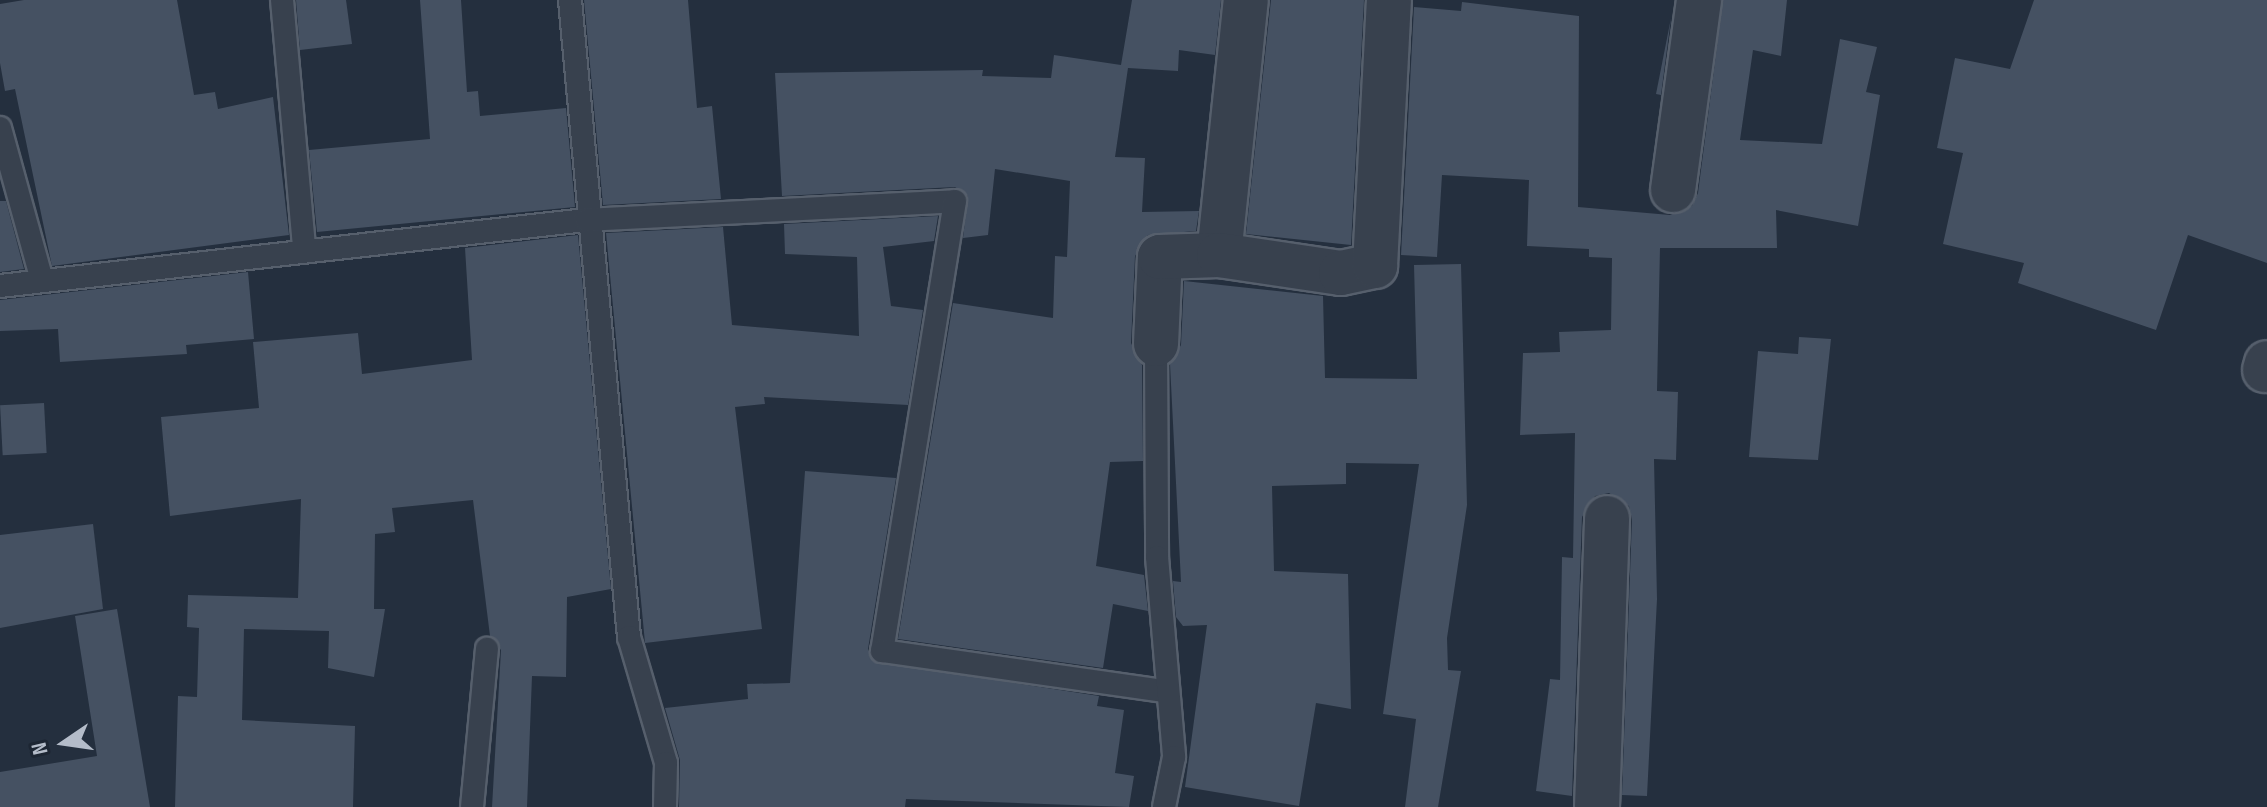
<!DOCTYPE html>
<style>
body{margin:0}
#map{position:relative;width:2267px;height:807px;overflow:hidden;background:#242f3e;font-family:"Sofia Sans Condensed",sans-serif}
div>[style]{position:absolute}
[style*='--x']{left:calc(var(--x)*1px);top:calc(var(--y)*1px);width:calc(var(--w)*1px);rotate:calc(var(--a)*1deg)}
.building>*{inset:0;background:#455162;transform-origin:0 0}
.roads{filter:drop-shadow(2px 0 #565f6c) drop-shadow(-2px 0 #565f6c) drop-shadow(0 2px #565f6c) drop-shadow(0 -2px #565f6c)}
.service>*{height:22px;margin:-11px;padding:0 11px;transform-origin:11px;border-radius:11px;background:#38414e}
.minor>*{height:44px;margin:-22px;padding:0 22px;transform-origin:22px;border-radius:22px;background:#38414e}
span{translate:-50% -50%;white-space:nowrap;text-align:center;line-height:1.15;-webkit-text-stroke:7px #1d2633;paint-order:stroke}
.north{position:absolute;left:24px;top:703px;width:80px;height:80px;-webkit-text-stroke:6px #1d2633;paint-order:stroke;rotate:257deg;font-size:22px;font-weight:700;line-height:32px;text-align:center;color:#b4bcc9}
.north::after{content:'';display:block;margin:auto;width:28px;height:36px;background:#b4bcc9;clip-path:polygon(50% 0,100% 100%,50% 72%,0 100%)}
</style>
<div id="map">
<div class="building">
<i style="clip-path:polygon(24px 0,177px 0,194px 95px,215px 92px,218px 109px,273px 97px,289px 235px,52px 266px,15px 89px,5px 91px,0 63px,0 4px)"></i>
<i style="clip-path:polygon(296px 0,346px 0,352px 44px,300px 50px)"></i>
<i style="clip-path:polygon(420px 0,461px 0,467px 92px,478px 91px,480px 116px,566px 108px,575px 207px,317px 232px,309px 150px,430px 139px)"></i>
<i style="clip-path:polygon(584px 0,688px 0,697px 108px,712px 106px,721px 199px,603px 205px)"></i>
<i style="clip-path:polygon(1132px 0,1221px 0,1215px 55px,1179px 50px,1178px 71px,1128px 68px,1115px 157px,1145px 158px,1142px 212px,1199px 211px,1196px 231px,1148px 235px,1135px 256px,1131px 343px,1142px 365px,1143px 461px,1110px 462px,1096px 566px,1144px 575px,1148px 611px,1113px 604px,1103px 668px,898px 639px,953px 303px,1053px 318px,1055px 256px,1067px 257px,1070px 181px,995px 169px,988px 235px,963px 238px,968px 196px,955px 187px,782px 196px,775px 73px,983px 70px,982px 76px,1051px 78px,1054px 55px,1121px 65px)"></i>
<i style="clip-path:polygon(1271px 0,1364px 0,1351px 245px,1246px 234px)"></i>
<i style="clip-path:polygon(1723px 0,1787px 0,1781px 56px,1753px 50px,1740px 140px,1822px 144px,1840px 39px,1877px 47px,1866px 92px,1880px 95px,1858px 226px,1776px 210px,1777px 248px,1660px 248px,1657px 391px,1678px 392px,1676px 460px,1654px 459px,1657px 599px,1647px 796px,1622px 795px,1632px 519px,1629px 506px,1609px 493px,1595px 496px,1582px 517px,1572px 796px,1536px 791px,1550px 679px,1560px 680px,1562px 557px,1573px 558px,1575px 433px,1520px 435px,1523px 353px,1560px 352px,1559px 332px,1611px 330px,1612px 258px,1589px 257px,1589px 249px,1527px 246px,1529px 180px,1442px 175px,1437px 257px,1401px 255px,1414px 7px,1461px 11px,1462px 2px,1579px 16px,1578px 207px,1670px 215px,1692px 206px,1698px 193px)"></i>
<i style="clip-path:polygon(2034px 0,2267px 0,2267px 263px,2188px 235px,2156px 330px,2018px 283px,2024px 263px,1943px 244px,1963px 153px,1937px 148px,1955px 58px,2010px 69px)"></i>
<i style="clip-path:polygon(1671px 18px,1661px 95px,1656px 94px)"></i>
<i style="clip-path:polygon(0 201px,6px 201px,24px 269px,0 272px)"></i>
<i style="clip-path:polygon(938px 216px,934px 241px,883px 247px,891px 306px,923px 310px,908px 405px,764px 397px,765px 404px,735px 407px,762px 629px,645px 643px,606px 233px,723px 227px,732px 325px,859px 336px,857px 257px,785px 254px,784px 224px)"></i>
<i style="clip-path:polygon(578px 235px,611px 589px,567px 597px,566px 677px,532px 676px,527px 807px,492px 807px,501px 650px,490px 636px,473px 500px,392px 508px,395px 532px,375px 534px,374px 609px,385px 609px,374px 677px,328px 668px,329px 631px,244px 629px,242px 720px,355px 726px,353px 807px,175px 807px,178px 696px,197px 697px,199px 628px,187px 627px,188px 595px,298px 598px,301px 499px,170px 516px,161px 417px,259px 408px,253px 342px,358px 333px,362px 374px,472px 360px,465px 248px)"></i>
<i style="clip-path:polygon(1461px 264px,1467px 505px,1447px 638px,1448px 670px,1461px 671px,1438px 807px,1405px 807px,1416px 719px,1383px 714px,1419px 464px,1346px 463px,1346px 484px,1272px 486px,1274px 571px,1348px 574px,1351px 709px,1316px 703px,1299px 806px,1185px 787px,1207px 625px,1183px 626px,1176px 617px,1173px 581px,1181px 582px,1170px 364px,1181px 345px,1184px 281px,1323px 296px,1325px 378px,1417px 379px,1414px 265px)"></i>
<i style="clip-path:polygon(248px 272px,254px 339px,186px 345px,187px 354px,60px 362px,58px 329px,0 331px,0 300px)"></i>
<i style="clip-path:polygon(1799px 337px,1831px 339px,1818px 460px,1749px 457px,1758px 351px,1798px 354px)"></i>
<i style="left:44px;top:403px;width:50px;height:44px;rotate:87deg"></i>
<i style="clip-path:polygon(805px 471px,896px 478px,868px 649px,873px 661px,1099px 696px,1097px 706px,1124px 710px,1115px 773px,1134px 776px,1129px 807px,906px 799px,905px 807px,679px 807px,680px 760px,665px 708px,748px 699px,747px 684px,790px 683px)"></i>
<i style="clip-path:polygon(93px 524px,103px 609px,0 628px,0 535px)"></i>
<i style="clip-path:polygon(117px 609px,150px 807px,0 807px,0 772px,97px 756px,75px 616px)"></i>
</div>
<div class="roads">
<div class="service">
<i style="--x:282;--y:0;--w:248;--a:84.9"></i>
<i style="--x:570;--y:0;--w:640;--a:84.71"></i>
<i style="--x:629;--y:637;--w:131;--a:73.6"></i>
<i style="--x:666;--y:763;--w:44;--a:91.3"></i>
<i style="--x:0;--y:128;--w:155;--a:74.6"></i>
<i style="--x:0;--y:286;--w:590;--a:-6.43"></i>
<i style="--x:586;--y:220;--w:369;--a:-2.9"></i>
<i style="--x:955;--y:201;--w:456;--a:99.2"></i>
<i style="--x:882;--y:651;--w:285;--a:8.1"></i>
<i style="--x:1156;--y:344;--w:213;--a:89.7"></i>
<i style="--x:1157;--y:557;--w:201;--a:85.1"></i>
<i style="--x:1174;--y:757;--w:51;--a:101.3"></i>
<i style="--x:472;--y:807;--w:159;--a:-84.6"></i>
</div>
<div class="minor">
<i style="--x:1673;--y:190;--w:192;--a:-82.2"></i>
<i style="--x:1219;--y:255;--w:256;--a:-84"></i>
<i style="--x:1156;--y:344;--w:87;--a:-87.4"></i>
<i style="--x:1160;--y:257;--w:59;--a:-1.9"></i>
<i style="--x:1219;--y:255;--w:123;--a:8.4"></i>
<i style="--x:1341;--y:273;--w:35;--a:-12"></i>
<i style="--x:1375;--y:266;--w:266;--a:-87"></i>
<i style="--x:2265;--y:370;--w:7;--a:-74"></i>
<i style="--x:1597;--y:807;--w:289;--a:-88"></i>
</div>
</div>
<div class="north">N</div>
</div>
